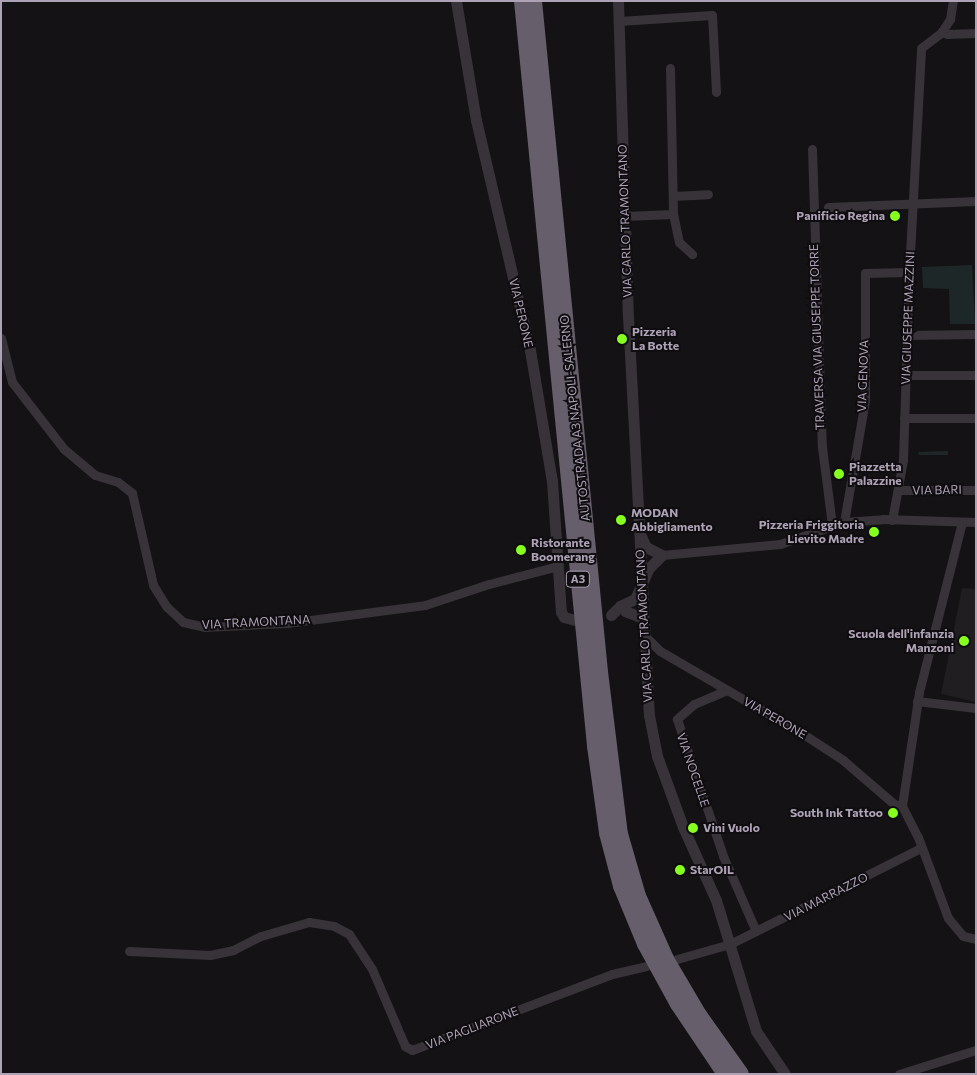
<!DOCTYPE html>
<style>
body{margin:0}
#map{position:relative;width:977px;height:1075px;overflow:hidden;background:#141214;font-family:Commissioner,sans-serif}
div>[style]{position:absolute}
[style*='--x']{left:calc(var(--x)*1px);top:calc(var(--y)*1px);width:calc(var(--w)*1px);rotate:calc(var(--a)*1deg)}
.built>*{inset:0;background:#211e21}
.green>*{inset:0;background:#1e2727}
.minor>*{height:9px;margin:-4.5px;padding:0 4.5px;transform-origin:4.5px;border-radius:4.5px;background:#373339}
.tertiary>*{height:11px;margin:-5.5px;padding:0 5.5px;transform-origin:5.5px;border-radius:5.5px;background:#373339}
.motorway>*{height:16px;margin:-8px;padding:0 8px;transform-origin:8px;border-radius:8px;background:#665e6b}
.dots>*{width:14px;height:14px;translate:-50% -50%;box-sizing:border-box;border:2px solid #0f0d0f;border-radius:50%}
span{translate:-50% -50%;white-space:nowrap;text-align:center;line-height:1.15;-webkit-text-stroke:4px #0f0d0f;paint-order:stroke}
.shield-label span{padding:1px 4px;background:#0f0d0f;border:1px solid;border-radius:4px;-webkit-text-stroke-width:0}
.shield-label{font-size:11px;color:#ada2b6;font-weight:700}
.poi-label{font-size:12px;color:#ada2b6;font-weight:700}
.right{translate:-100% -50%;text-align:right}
.left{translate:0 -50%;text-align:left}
.street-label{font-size:12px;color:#ada2b6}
.frame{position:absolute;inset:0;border:2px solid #ada2b6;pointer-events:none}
</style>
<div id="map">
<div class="built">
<i style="clip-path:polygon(962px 588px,976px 589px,976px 702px,941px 694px)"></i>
</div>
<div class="green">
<i style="clip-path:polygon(972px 265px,975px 324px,950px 324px,949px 289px,923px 288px,922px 267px)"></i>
<i style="clip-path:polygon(948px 451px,948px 455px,919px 455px,918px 452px)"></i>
</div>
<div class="minor">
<i style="--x:619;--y:21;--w:93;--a:-3.7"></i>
<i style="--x:712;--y:15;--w:77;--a:87"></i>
<i style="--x:942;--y:31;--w:6;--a:31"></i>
<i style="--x:947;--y:34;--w:29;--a:-2"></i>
<i style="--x:670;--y:68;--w:146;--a:88.8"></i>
<i style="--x:673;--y:214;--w:29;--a:78"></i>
<i style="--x:679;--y:242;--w:18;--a:43"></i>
<i style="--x:812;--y:149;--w:298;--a:88.1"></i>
<i style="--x:822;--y:447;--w:79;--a:82.7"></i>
<i style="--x:673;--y:196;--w:35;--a:-3"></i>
<i style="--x:828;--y:207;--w:148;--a:-2.3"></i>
<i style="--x:625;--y:216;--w:48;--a:-2.4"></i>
<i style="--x:907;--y:335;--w:69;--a:-0.8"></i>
<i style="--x:1;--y:338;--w:45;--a:76"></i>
<i style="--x:12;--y:382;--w:85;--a:52.2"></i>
<i style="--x:64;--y:449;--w:40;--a:40"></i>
<i style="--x:95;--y:475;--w:24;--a:17"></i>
<i style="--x:118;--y:482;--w:18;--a:38"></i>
<i style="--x:132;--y:493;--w:94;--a:77.1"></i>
<i style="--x:153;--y:585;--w:26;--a:58"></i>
<i style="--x:167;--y:607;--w:22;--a:43"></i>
<i style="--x:183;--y:622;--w:22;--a:13"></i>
<i style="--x:204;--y:627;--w:83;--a:-2.8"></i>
<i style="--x:287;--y:623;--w:139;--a:-7.4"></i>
<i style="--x:425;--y:605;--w:67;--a:-18.2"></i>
<i style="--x:489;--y:584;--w:71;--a:-14.6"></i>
<i style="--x:906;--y:375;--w:70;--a:0"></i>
<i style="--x:904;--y:418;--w:72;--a:0"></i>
<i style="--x:898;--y:490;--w:78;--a:0"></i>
<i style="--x:892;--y:520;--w:61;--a:-79.6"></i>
<i style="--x:903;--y:460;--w:188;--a:-88.2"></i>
<i style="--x:909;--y:272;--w:224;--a:-86.9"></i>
<i style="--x:921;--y:48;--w:25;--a:-37"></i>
<i style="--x:941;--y:33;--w:17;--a:-57"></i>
<i style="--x:950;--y:19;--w:18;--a:-81"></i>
<i style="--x:844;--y:522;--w:124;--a:-80.2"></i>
<i style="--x:865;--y:400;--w:127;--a:-90"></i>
<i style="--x:865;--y:273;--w:44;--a:-1.3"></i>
<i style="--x:662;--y:555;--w:119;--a:-5.3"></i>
<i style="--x:780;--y:544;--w:68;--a:-19"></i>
<i style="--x:844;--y:522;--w:39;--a:-4"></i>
<i style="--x:883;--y:519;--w:93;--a:1.8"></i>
<i style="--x:644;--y:635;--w:23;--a:45"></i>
<i style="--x:660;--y:651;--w:165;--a:30.1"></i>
<i style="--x:803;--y:734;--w:48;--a:33"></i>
<i style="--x:843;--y:760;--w:67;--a:40.8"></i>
<i style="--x:894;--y:804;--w:8;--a:14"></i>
<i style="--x:727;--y:690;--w:36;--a:157"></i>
<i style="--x:694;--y:704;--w:23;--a:139"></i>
<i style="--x:677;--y:719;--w:145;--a:71.4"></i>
<i style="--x:723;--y:856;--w:82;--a:66.3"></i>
<i style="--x:917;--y:701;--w:59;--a:6.8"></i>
<i style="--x:902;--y:806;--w:115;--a:-81.5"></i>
<i style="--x:919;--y:692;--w:175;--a:-75.8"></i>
<i style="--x:902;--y:806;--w:35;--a:63"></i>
<i style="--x:918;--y:837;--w:86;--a:69.7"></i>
<i style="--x:948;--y:918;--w:23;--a:50"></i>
<i style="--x:963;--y:936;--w:13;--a:13"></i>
<i style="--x:129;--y:951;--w:81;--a:2.8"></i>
<i style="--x:210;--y:955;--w:24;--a:-12"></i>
<i style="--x:233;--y:950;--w:31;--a:-27"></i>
<i style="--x:261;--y:936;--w:50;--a:-16.3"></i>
<i style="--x:309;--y:922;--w:25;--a:9"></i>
<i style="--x:334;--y:926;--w:17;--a:28"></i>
<i style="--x:349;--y:934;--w:42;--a:56.7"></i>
<i style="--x:372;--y:969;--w:84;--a:66.8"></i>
<i style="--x:405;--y:1046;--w:8;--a:30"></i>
<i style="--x:412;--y:1050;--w:214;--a:-20.8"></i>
<i style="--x:612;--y:974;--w:35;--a:-13"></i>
<i style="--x:677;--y:959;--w:55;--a:-15.8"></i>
<i style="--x:730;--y:944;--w:214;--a:-26.7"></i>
<i style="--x:899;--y:1074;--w:81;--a:-17.3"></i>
</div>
<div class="tertiary">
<i style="--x:456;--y:1;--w:121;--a:80.5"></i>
<i style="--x:476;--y:120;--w:236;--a:76.8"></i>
<i style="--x:530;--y:350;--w:133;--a:80.5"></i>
<i style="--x:552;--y:481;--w:131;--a:86.1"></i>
<i style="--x:561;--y:612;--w:6;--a:59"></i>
<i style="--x:564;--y:617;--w:11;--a:15"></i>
<i style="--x:618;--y:1;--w:315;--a:88.2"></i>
<i style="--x:628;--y:316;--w:400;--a:87"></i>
<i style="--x:649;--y:715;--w:42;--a:79"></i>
<i style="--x:657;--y:756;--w:76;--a:69.9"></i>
<i style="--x:683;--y:827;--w:80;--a:65.7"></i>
<i style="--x:716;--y:900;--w:137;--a:73"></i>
<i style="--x:756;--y:1031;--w:52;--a:56"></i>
<i style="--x:641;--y:536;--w:12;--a:66"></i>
<i style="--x:646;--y:547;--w:18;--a:27"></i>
<i style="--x:625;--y:611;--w:19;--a:21"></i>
<i style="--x:611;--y:615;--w:13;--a:-45"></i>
<i style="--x:620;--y:606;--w:17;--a:-25"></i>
<i style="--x:635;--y:599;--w:34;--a:-66"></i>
<i style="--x:649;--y:568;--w:18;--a:-45"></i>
</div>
<div class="motorway">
<i style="--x:522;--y:1;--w:749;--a:84.4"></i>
<i style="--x:595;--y:746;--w:88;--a:82.1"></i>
<i style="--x:607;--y:833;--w:55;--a:75.2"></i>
<i style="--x:621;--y:886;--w:63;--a:67.5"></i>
<i style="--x:645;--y:944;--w:68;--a:61.2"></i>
<i style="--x:678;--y:1004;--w:84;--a:56.1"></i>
<i style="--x:534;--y:1;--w:674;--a:84.38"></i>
<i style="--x:600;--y:672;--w:163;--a:83"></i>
<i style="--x:620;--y:834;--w:65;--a:73.8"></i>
<i style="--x:638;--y:896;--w:69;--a:66"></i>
<i style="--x:666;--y:959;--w:65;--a:59.5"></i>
<i style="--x:699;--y:1015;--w:72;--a:54.6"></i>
</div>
<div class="dots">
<i style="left:895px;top:216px;background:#86ff1f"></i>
<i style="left:622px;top:339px;background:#86ff1f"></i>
<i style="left:839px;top:474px;background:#86ff1f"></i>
<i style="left:621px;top:520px;background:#86ff1f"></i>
<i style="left:874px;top:532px;background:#86ff1f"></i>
<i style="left:521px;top:550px;background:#86ff1f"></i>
<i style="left:964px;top:641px;background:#86ff1f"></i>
<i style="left:893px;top:813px;background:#86ff1f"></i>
<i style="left:693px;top:828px;background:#86ff1f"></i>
<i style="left:680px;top:870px;background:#86ff1f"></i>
</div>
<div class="shield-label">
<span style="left:578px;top:579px">A3</span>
</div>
<div class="poi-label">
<span class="right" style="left:885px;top:216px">Panificio Regina</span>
<span class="left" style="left:632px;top:339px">Pizzeria<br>La Botte</span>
<span class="left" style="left:849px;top:474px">Piazzetta<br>Palazzine</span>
<span class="left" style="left:631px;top:520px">MODAN<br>Abbigliamento</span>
<span class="right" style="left:864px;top:532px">Pizzeria Friggitoria<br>Lievito Madre</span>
<span class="left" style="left:531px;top:550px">Ristorante<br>Boomerang</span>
<span class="right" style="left:954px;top:641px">Scuola dell'infanzia<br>Manzoni</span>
<span class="right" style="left:883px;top:813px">South Ink Tattoo</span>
<span class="left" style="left:703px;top:828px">Vini Vuolo</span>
<span class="left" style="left:690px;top:870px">StarOIL</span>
</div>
<div class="street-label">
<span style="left:625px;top:221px;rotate:-92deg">VIA CARLO TRAMONTANO</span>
<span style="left:521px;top:313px;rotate:77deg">VIA PERONE</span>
<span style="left:908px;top:318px;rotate:-88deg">VIA GIUSEPPE MAZZINI</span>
<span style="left:817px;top:337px;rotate:-92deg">TRAVERSA VIA GIUSEPPE TORRE</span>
<span style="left:863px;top:376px;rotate:-88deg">VIA GENOVA</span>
<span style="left:575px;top:418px;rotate:-96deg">AUTOSTRADA A3 NAPOLI-SALERNO</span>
<span style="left:937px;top:490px;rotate:-1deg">VIA BARI</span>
<span style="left:256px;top:622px;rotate:-3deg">VIA TRAMONTANA</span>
<span style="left:644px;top:626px;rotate:-93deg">VIA CARLO TRAMONTANO</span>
<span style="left:775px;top:718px;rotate:30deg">VIA PERONE</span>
<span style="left:693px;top:770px;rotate:71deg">VIA NOCELLE</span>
<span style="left:826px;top:897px;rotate:-27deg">VIA MARRAZZO</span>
<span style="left:472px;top:1028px;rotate:-21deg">VIA PAGLIARONE</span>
</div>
<div class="frame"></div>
</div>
